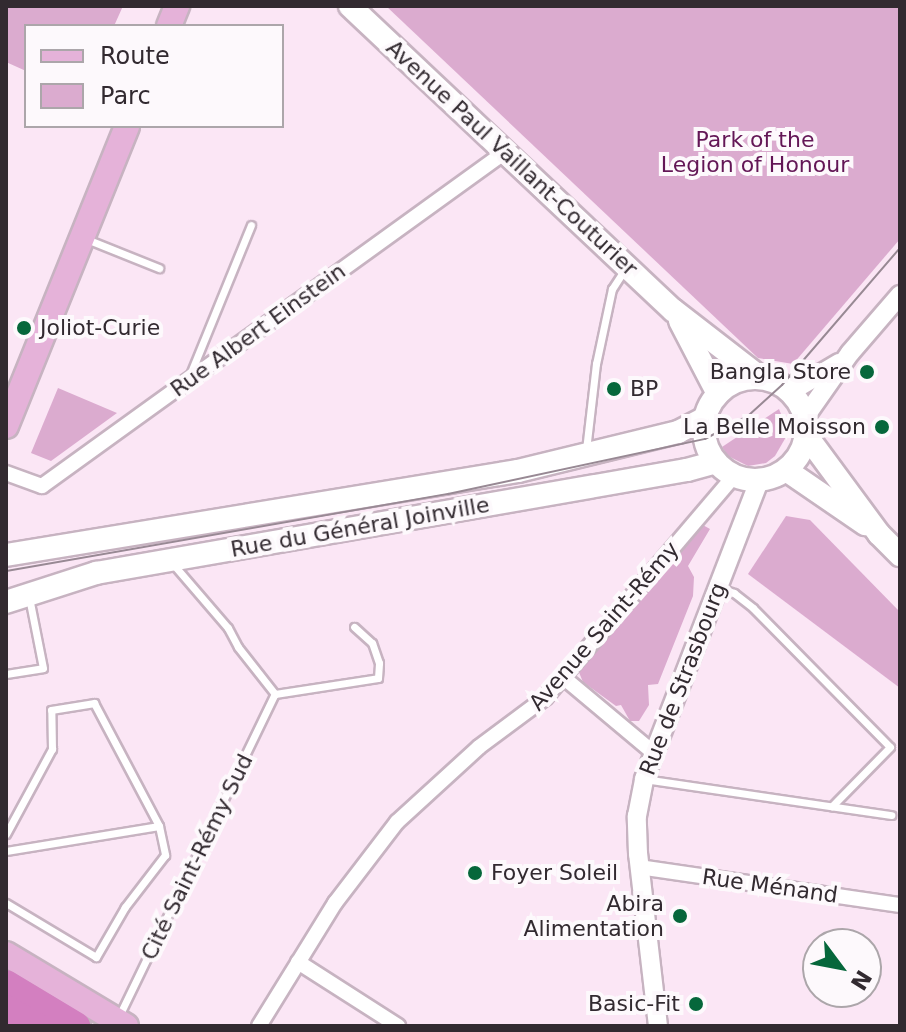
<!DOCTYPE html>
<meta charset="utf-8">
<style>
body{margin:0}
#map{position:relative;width:906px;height:1032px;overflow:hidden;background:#fbe6f5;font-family:"DejaVu Sans",sans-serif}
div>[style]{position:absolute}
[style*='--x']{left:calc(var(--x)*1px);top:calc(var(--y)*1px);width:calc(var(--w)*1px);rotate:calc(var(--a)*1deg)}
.green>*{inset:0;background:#dbabcf}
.roads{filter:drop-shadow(2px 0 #c7b3c1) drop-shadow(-2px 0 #c7b3c1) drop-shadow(0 2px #c7b3c1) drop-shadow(0 -2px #c7b3c1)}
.service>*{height:7px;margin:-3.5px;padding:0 3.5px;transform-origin:3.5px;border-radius:3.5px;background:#fff}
.minor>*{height:14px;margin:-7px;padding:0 7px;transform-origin:7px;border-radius:7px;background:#fff}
.tertiary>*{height:18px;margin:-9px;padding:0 9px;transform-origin:9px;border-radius:9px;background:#fff}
.secondary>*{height:22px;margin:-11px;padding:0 11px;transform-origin:11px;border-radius:11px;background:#fff}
.secondary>.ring{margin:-11px;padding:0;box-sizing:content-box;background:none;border:22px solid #fff;border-radius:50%}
.primary>*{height:24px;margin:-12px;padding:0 12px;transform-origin:12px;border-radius:12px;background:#e5b2d9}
.motorway>*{height:28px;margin:-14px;padding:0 14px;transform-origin:14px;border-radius:14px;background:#d37fc0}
.tram>*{height:2px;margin:-1px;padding:0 1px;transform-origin:1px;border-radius:1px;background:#988994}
.dots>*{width:22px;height:22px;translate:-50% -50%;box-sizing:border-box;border:4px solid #fdf9fc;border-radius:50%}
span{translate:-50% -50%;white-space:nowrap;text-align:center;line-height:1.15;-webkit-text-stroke:8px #fdf9fc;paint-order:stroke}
.park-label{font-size:22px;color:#631656}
.street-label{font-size:22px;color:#322a30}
.poi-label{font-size:22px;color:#322a30}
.left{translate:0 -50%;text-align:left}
.right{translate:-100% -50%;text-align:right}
.frame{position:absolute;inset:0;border:8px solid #322a30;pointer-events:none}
.legend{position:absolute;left:24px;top:24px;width:260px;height:104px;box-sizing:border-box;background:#fdf9fc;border:2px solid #aca6aa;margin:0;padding:10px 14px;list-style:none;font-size:24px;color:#322a30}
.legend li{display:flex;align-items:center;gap:16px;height:40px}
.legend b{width:40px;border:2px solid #aca6aa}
.north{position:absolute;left:802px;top:928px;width:80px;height:80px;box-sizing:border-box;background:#fdf9fc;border:2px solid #aca6aa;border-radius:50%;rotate:122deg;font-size:22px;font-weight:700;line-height:32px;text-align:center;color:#322a30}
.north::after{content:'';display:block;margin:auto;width:28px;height:36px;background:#06673b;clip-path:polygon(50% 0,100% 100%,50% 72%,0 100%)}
</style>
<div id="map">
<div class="green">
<i style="clip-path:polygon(6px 6px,123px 6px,114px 26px,26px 26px,26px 71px,6px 62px)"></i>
<i style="clip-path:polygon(386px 6px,900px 6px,900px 239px,793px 364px,758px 358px)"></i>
<i style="clip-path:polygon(58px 388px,117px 413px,51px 461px,31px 453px)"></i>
<i style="clip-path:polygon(779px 409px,786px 427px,786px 437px,775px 456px,766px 463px,748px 466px,728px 456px,722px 447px)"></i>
<i style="clip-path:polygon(786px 516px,810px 520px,900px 612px,900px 688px,748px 574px)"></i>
<i style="clip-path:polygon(701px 524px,710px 529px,688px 566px,694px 577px,693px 596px,658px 684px,648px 685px,649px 705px,639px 721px,630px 721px,621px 705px,616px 706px,583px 682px,578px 670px)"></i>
</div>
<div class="roads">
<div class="service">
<i style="--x:84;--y:238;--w:81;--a:21.8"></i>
<i style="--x:189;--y:377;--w:164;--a:-67.8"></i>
<i style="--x:586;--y:450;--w:87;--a:-83.4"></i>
<i style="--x:596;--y:364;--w:77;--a:-78"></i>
<i style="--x:612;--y:289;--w:24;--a:-57"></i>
<i style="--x:173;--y:564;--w:84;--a:49.3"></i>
<i style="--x:228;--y:628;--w:21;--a:62"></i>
<i style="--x:238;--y:647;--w:60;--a:51.8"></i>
<i style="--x:720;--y:588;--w:15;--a:20"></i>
<i style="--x:734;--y:593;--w:24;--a:38"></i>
<i style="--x:753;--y:608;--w:195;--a:45.4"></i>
<i style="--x:890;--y:747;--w:83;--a:134.5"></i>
<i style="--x:6;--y:674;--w:37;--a:-9"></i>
<i style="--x:43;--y:668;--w:72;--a:-101.2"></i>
<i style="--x:644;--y:779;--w:250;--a:8.3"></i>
<i style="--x:6;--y:834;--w:97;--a:-61.6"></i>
<i style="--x:52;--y:749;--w:39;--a:-91"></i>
<i style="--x:51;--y:710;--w:44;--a:-9.2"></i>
<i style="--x:94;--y:703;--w:139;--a:62.1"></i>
<i style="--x:159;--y:826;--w:30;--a:78"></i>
<i style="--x:165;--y:855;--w:66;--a:127.6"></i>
<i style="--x:125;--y:907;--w:58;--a:120.1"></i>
<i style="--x:96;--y:957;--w:105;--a:-149"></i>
<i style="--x:6;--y:851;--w:155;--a:-9.3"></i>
<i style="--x:119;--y:1016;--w:358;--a:-64.2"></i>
<i style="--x:275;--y:694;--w:104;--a:-8.8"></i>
<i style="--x:378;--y:678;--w:15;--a:-86"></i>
<i style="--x:379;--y:663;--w:21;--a:-109"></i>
<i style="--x:372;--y:643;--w:24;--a:-138"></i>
</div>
<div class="minor">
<i style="--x:6;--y:473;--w:38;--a:20"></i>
<i style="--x:42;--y:486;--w:571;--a:-35.81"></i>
<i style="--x:563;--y:677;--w:119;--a:39.9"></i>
<i style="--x:639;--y:867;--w:264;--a:8.3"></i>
<i style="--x:298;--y:962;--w:119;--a:32.6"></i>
<i style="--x:259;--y:1026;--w:145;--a:-58.3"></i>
<i style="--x:335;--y:903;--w:102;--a:-52.6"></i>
<i style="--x:397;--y:822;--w:111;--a:-42.4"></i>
<i style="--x:479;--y:747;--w:84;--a:-36.7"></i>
<i style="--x:546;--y:697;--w:289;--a:-49.6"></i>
</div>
<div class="tertiary">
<i style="--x:790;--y:392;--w:57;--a:-30.6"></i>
<i style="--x:805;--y:417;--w:78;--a:-54.9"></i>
<i style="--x:850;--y:353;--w:77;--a:-49.2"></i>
<i style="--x:658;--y:1026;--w:173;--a:-96.6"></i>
<i style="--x:638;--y:854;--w:38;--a:-92"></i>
<i style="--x:637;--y:816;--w:38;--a:-79"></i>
<i style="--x:644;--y:779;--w:319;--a:-68.9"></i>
</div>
<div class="secondary">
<i style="--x:350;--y:6;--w:444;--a:43.3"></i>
<i style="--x:673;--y:310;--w:111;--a:37.7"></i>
<i style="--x:680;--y:321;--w:82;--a:62.5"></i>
<i class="ring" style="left:704px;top:378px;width:80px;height:80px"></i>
<i style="--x:806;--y:435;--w:123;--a:53.6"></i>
<i style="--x:879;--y:534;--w:30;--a:45"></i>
<i style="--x:786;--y:470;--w:96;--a:34.4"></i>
<i style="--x:6;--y:555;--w:519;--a:-9.32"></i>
<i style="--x:518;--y:471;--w:165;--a:-13.7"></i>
<i style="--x:678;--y:432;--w:30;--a:-27"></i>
<i style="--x:6;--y:602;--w:95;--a:-17.9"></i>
<i style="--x:96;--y:573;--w:600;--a:-9.89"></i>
<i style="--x:687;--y:470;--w:30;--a:-15"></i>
</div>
<div class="primary">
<i style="--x:169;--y:26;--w:22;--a:-68"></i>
<i style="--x:6;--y:426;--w:323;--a:-68"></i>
<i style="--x:6;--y:954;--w:140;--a:31"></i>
</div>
<div class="motorway">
<i style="--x:6;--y:984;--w:82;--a:31"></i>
<i style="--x:6;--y:1009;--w:34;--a:30"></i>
</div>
</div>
<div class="tram">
<i style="--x:6;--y:571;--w:449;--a:-9.9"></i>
<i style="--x:448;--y:494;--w:263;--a:-12.1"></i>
<i style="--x:705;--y:439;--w:50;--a:-28.6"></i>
<i style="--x:749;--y:415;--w:45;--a:-42.3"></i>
<i style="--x:782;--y:385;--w:181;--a:-49.3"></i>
</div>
<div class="dots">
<i style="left:24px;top:328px;background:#06673b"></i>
<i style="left:867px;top:372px;background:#06673b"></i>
<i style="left:614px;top:389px;background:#06673b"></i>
<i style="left:882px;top:427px;background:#06673b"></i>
<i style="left:475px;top:873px;background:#06673b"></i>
<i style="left:680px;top:916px;background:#06673b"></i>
<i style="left:696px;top:1004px;background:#06673b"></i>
</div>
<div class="park-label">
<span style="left:755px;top:152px">Park of the<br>Legion of Honour</span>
</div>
<div class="street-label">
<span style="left:512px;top:158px;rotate:43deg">Avenue Paul Vaillant-Couturier</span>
<span style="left:258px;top:330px;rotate:-36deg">Rue Albert Einstein</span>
<span style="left:360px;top:527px;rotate:-10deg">Rue du Général Joinville</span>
<span style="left:604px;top:626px;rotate:-49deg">Avenue Saint-Rémy</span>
<span style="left:683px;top:679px;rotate:-69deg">Rue de Strasbourg</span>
<span style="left:197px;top:857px;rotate:-64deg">Cité Saint-Rémy Sud</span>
<span style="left:770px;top:886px;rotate:8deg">Rue Ménand</span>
</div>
<div class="poi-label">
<span class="left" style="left:40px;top:328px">Joliot-Curie</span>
<span class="right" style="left:851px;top:372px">Bangla Store</span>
<span class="left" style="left:630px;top:389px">BP</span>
<span class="right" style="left:866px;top:427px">La Belle Moisson</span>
<span class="left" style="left:491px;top:873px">Foyer Soleil</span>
<span class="right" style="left:664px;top:916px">Abira<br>Alimentation</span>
<span class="right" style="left:680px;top:1004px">Basic-Fit</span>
</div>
<div class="frame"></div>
<ul class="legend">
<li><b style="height:10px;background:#e5b2d9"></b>Route</li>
<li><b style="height:22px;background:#dbabcf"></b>Parc</li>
</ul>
<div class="north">N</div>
</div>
